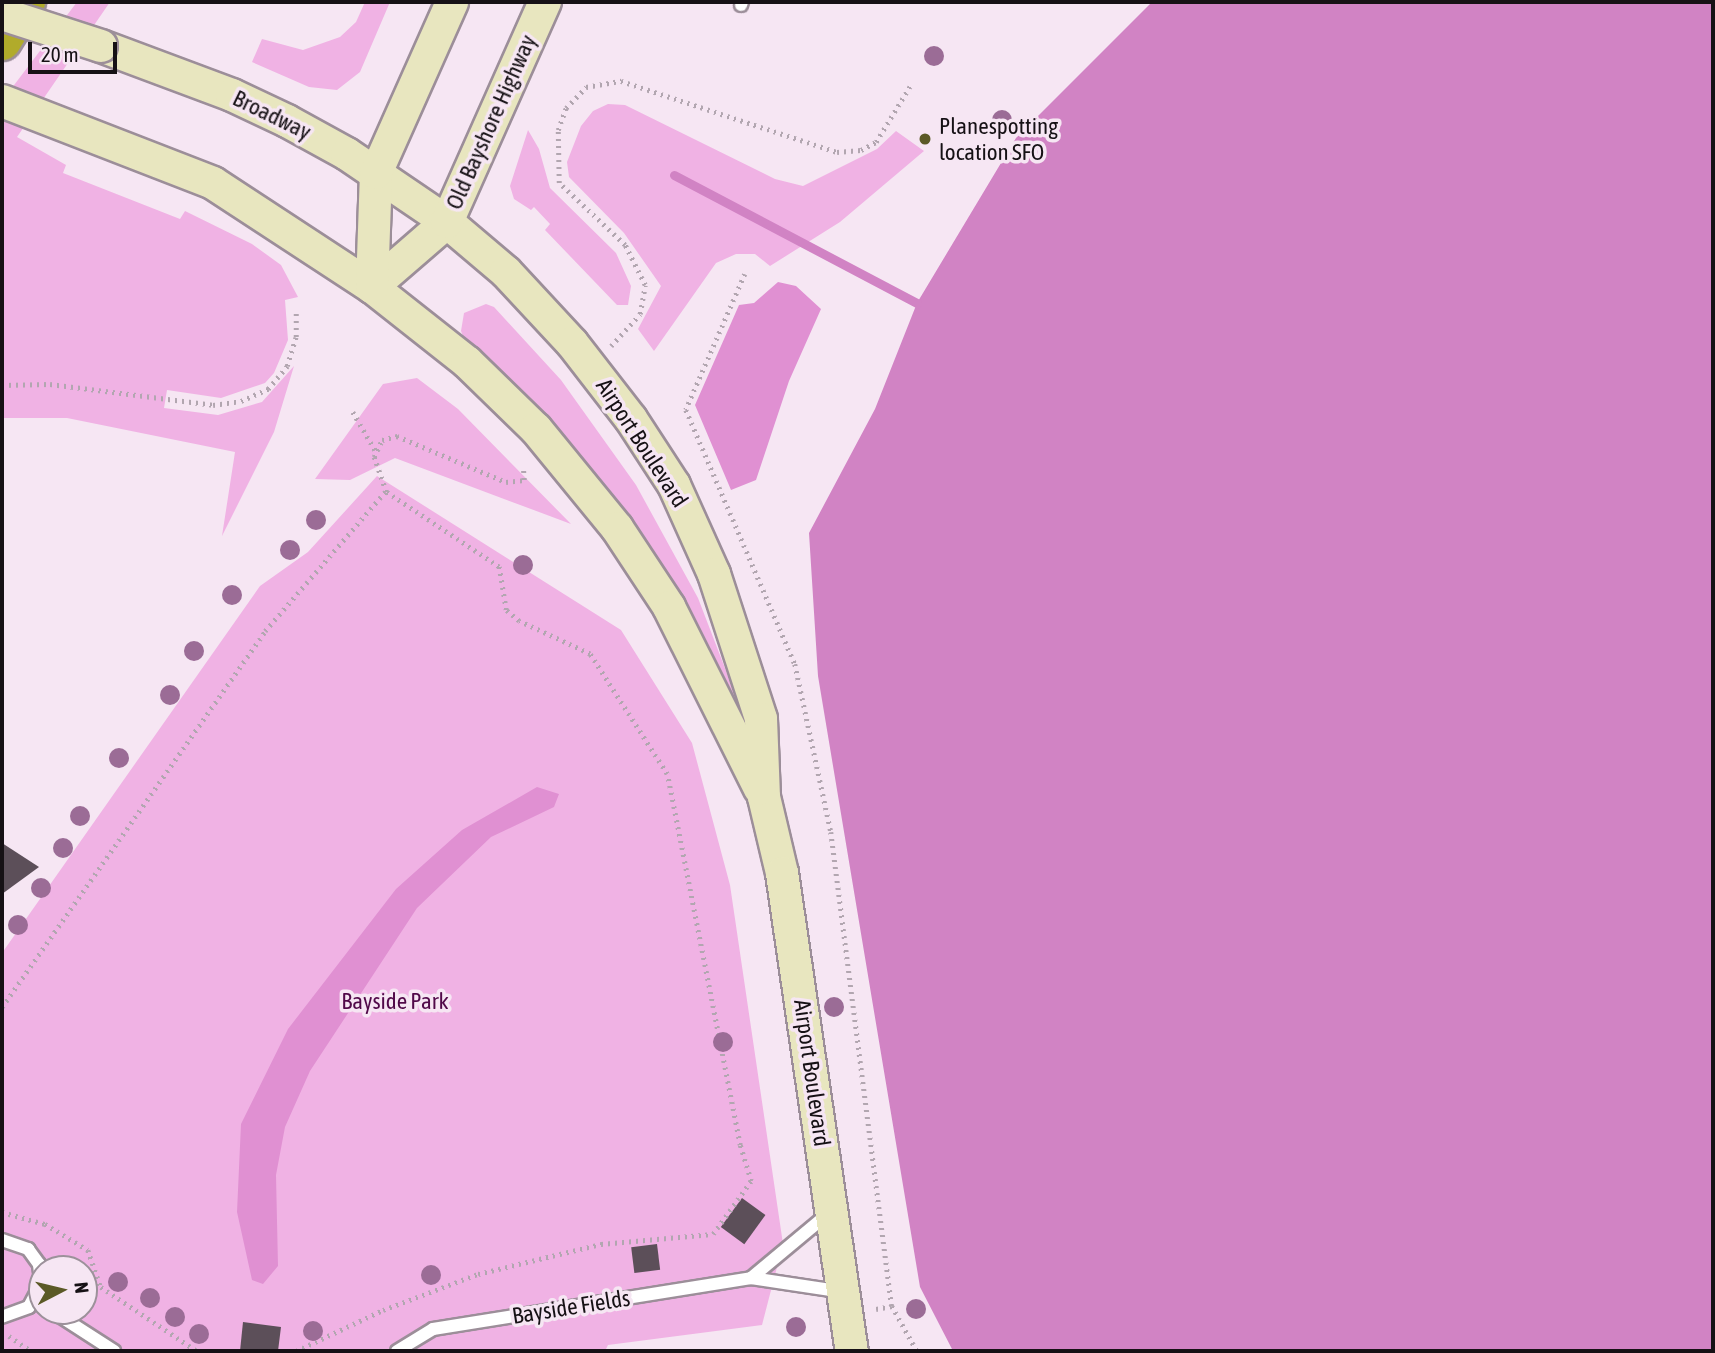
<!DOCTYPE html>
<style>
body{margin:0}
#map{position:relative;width:1715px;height:1353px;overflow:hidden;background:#f6e6f3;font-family:"Asap Condensed",sans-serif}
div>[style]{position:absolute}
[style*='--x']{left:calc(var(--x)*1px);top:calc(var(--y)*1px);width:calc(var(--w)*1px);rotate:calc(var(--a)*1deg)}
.green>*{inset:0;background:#f0b2e4}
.forest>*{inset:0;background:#e090d2}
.water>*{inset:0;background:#d183c4}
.stream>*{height:9px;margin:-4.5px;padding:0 4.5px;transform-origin:4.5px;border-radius:4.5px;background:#d183c4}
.building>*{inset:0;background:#5c4f59;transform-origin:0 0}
.path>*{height:4.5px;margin-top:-2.25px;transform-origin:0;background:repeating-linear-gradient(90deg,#b2a6b0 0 2px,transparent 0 7px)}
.roads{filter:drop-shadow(2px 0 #9c8e99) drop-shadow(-2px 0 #9c8e99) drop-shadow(0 2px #9c8e99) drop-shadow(0 -2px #9c8e99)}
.service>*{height:12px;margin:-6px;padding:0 6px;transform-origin:6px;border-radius:6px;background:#fff}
.secondary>*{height:32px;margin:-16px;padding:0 16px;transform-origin:16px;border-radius:16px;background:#e8e6bf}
.motorway>*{height:38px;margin:-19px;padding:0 19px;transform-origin:19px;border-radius:19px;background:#b1ab2b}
.bridges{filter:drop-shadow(2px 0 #9c8e99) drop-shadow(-2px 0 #9c8e99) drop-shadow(0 2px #9c8e99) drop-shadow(0 -2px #9c8e99)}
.secondary-bridge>*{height:32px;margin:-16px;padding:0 16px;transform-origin:16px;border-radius:16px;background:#e8e6bf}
.trees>*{width:20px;height:20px;margin:-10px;border-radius:50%;background:#9b6c96}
.dots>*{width:19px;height:19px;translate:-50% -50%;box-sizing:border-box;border:4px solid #f6e6f3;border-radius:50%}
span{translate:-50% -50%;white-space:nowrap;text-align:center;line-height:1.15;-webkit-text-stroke:7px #f6e6f3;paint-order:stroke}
.street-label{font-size:23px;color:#161115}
.poi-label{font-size:23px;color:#161115}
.left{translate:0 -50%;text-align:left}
.park-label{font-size:23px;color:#510949}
.frame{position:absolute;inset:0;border:4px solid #161115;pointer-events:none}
.north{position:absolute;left:28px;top:1255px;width:70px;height:70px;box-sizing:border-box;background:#f6e6f3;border:2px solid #9c919a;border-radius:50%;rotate:83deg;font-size:19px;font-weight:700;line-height:28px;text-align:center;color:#161115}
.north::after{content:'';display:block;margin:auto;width:24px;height:32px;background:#5b5926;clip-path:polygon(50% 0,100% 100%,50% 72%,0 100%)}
.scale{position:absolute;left:28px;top:42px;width:89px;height:32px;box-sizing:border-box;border:4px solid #161115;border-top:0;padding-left:9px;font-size:21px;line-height:24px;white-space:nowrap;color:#161115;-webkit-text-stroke:5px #f6e6f3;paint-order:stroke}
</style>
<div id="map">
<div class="green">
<i style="clip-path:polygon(77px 2px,110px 2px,17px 137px,66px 165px,63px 173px,180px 219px,185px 211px,252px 244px,281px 265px,298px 297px,285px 300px,288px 340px,274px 373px,265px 383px,221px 398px,167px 390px,164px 408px,218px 415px,262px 402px,294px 366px,274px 432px,222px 536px,235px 452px,67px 418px,2px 418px,2px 101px)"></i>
<i style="clip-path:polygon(365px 2px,390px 2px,360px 72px,337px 90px,309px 87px,252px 62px,262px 39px,303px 50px,340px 37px,356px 22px)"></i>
<i style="clip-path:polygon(608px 104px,625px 105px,775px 179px,803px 186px,877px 149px,896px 131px,924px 151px,840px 222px,770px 266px,755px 254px,736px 254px,716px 263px,654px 351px,638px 329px,661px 286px,624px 233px,569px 177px,567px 162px,581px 126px,593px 111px)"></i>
<i style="clip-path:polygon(528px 130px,539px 149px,550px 188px,616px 253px,631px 286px,628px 305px,617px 305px,545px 230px,550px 224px,534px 207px,531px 210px,514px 199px,510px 186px)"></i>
<i style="clip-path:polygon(486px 304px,494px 307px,561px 380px,636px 485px,698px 598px,748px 728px,742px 728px,689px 613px,620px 505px,551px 422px,465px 341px,461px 331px,464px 313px)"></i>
<i style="clip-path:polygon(417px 378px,458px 409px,571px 524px,395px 458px,350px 480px,315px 479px,383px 384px)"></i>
<i style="clip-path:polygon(evenodd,377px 476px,621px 630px,692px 743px,730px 885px,783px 1244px,762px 1325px,608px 1345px,605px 1351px,2px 1351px,2px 953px,260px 586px,308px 552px,377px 476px,42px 1269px,84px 1269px,84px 1311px,42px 1311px,42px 1269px)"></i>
</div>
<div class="forest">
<i style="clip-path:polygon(778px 282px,796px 286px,821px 309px,789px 381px,756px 480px,731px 490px,695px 405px,739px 305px,754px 303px)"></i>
<i style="clip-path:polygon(537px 787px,559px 794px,554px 807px,491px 837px,417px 908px,310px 1071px,285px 1127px,276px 1175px,278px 1266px,263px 1284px,252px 1280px,237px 1212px,241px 1124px,288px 1029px,396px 889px,462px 830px)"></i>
</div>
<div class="water">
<i style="clip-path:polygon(1152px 2px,1713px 2px,1713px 1351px,953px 1351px,920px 1287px,818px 676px,809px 533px,875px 409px,917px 303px,1016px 138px)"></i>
</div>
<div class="stream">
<i style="--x:674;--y:175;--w:275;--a:27.8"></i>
</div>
<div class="building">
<i style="clip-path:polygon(2px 843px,39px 867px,2px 894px)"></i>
<i style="left:742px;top:1198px;width:29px;height:36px;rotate:36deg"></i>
<i style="left:657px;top:1244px;width:26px;height:26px;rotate:83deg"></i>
<i style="clip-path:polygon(243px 1322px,281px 1327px,278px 1351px,240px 1351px)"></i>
</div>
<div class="path">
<i style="--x:745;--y:274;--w:148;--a:113.5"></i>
<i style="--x:686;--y:410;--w:276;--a:66.8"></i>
<i style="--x:795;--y:664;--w:172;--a:77.9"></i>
<i style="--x:831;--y:832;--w:478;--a:82.7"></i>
<i style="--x:892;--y:1306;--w:51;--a:60.9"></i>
<i style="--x:611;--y:346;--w:43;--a:-47.8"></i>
<i style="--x:640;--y:314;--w:29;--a:-80"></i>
<i style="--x:645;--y:285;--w:45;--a:-116.6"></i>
<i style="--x:625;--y:245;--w:91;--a:-136.8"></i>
<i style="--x:559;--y:183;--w:53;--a:-91.1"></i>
<i style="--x:558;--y:130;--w:23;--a:-70"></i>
<i style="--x:566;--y:108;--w:29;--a:-46"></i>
<i style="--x:586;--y:87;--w:36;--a:-10"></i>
<i style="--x:621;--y:81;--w:227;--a:18.2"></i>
<i style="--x:837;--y:152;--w:24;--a:-5"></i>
<i style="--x:861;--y:150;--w:17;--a:-28"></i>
<i style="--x:876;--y:142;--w:66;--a:-58.7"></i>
<i style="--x:2;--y:385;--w:48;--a:-1.2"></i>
<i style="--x:50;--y:384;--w:164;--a:7.3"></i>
<i style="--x:213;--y:405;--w:28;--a:-8"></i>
<i style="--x:241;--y:401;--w:30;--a:-24"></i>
<i style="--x:268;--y:389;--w:30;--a:-50"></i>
<i style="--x:287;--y:366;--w:30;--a:-73"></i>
<i style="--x:296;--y:337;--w:24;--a:-90"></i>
<i style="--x:353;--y:412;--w:44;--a:59.9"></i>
<i style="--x:2;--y:1007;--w:459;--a:-55"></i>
<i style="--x:265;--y:631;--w:184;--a:-49.2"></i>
<i style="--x:2;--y:1212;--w:45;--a:15.6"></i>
<i style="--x:45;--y:1224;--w:50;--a:31.2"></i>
<i style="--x:88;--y:1250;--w:39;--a:71"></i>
<i style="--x:101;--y:1287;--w:115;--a:33.7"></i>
<i style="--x:876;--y:1309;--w:16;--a:-11"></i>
<i style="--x:9;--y:1336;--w:27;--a:34"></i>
<i style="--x:296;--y:1351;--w:96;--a:-25.2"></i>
<i style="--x:383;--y:1310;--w:102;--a:-20.8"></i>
<i style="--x:478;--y:1274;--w:127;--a:-13.7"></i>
<i style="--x:601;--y:1244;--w:112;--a:-5.1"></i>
<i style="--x:713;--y:1234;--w:65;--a:-54.4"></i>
<i style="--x:751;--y:1181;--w:38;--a:-107"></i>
<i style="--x:740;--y:1145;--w:378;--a:-101.1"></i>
<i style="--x:667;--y:774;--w:143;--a:-122.7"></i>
<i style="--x:590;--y:654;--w:78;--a:-155.1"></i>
<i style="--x:519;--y:621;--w:17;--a:-140"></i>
<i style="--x:506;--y:610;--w:44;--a:-99.2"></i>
<i style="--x:499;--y:567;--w:136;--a:-146.4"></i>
<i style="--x:386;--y:492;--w:37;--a:-109"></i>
<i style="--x:374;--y:457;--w:19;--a:-65"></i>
<i style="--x:382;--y:440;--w:16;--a:-15"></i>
<i style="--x:397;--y:436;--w:118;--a:22.9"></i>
<i style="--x:506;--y:482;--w:18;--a:-6"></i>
<i style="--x:524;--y:480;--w:14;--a:-94"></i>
</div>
<div class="roads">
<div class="service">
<i style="--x:741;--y:5;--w:3;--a:-72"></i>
<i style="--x:2;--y:1240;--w:28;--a:19"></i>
<i style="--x:28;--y:1249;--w:19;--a:54"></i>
<i style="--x:39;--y:1264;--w:20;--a:84"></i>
<i style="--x:41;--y:1284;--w:26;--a:118"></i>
<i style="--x:29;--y:1307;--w:29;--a:160"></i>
<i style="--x:751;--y:1278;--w:102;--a:-39.8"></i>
<i style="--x:52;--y:1311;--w:74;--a:32.8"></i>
<i style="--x:397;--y:1351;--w:42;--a:-31.4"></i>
<i style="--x:433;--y:1329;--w:322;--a:-9.1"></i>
<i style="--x:751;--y:1278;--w:94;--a:8.6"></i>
</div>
<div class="secondary">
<i style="--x:101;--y:46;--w:140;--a:20.5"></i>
<i style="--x:232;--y:95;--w:61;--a:25.3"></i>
<i style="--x:287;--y:121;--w:68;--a:28.8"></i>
<i style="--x:347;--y:154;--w:121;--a:34.2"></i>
<i style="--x:447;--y:222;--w:77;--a:40.3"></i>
<i style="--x:506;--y:272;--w:97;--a:47.1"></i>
<i style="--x:572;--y:343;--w:96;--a:52.2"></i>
<i style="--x:631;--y:419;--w:79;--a:56.9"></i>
<i style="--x:674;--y:485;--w:98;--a:65.8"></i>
<i style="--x:714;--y:574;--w:152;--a:72"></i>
<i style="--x:761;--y:719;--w:78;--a:87.8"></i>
<i style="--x:764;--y:797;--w:78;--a:76.7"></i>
<i style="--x:782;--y:873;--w:483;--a:81.7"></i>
<i style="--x:2;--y:101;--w:226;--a:21.2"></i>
<i style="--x:213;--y:183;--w:190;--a:33.2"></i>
<i style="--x:372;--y:287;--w:121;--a:38.3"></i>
<i style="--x:467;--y:362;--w:96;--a:44.2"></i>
<i style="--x:536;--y:429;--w:128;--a:50.7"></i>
<i style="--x:617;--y:528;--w:95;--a:56.6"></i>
<i style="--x:669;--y:607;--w:203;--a:63.4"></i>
<i style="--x:372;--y:287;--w:99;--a:-40.9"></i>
<i style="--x:447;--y:222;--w:241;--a:-66"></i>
<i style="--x:372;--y:287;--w:114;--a:-88"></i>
<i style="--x:376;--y:173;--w:187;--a:-66"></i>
</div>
<div class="motorway">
<i style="--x:2;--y:41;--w:46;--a:-58.4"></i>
</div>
</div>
<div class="bridges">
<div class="secondary-bridge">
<i style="--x:2;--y:14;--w:104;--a:17.9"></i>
</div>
</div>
<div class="trees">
<i style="left:934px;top:56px"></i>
<i style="left:1002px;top:120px"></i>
<i style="left:316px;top:520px"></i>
<i style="left:290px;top:550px"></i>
<i style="left:523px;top:565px"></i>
<i style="left:232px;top:595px"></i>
<i style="left:194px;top:651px"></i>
<i style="left:170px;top:695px"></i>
<i style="left:119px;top:758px"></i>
<i style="left:80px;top:816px"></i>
<i style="left:63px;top:848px"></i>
<i style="left:41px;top:888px"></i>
<i style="left:18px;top:925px"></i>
<i style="left:834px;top:1007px"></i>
<i style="left:723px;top:1042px"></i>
<i style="left:431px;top:1275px"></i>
<i style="left:118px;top:1282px"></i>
<i style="left:150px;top:1298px"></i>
<i style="left:916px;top:1309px"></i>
<i style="left:175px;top:1317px"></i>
<i style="left:796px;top:1327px"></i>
<i style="left:313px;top:1331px"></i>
<i style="left:199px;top:1334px"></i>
</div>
<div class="dots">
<i style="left:925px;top:139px;background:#5b5926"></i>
</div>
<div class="street-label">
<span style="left:272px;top:115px;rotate:26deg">Broadway</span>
<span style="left:491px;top:122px;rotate:-66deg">Old Bayshore Highway</span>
<span style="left:642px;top:443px;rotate:57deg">Airport Boulevard</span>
<span style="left:812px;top:1073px;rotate:82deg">Airport Boulevard</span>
<span style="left:571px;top:1307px;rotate:-9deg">Bayside Fields</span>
</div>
<div class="poi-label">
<span class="left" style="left:939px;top:139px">Planespotting<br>location SFO</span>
</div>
<div class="park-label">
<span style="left:395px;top:1001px">Bayside Park</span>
</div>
<div class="frame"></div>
<div class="north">N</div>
<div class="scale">20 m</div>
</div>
